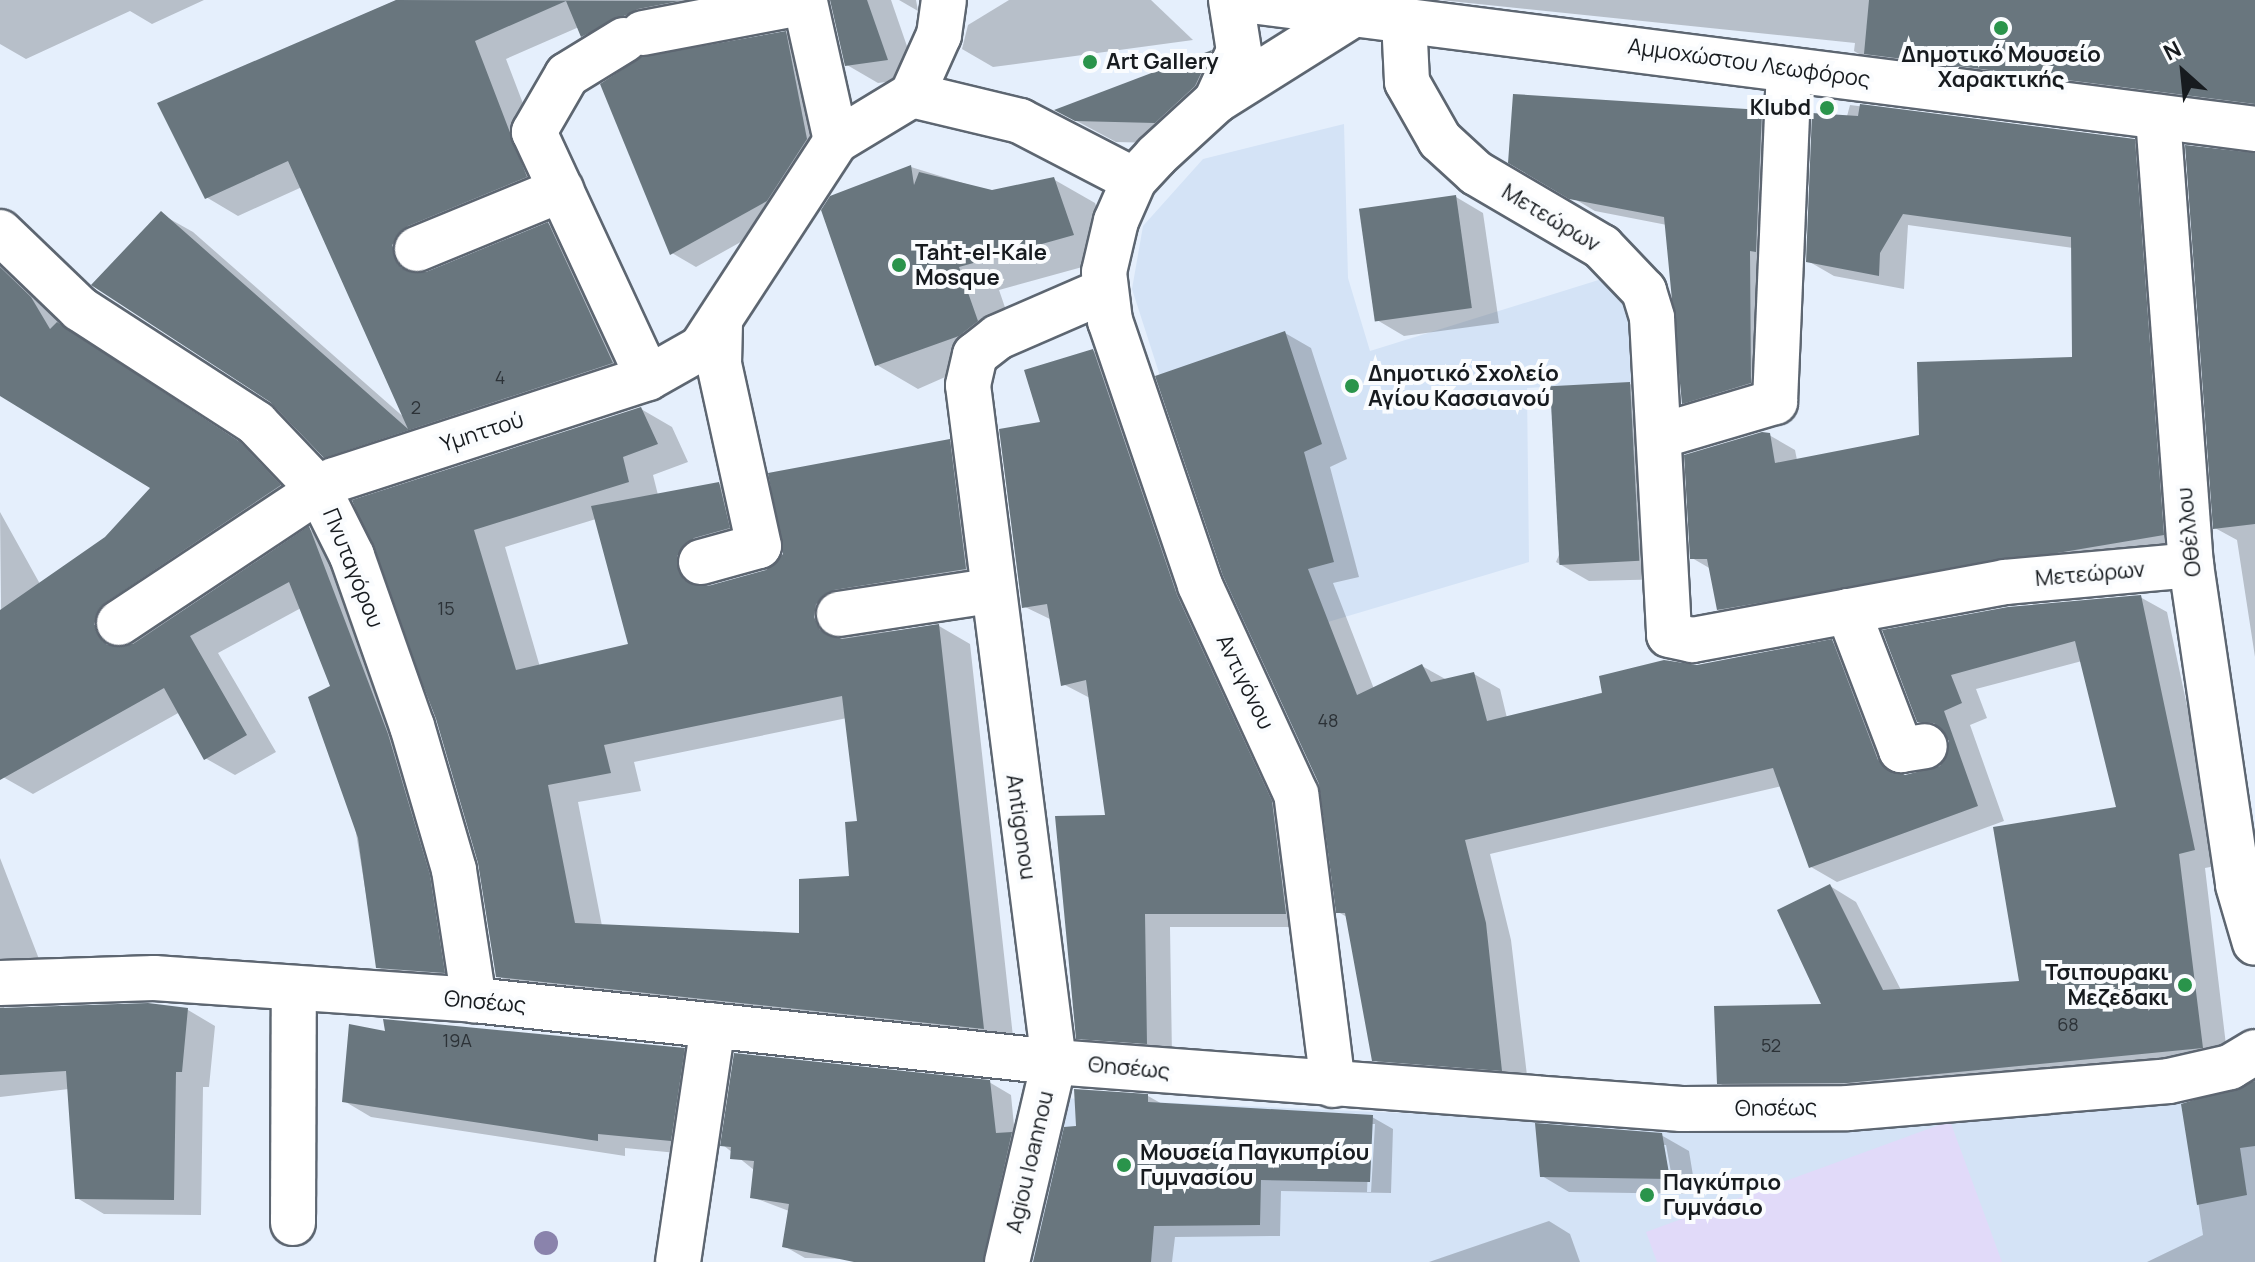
<!DOCTYPE html>
<meta charset="utf-8">
<style>
body{margin:0}
#map{position:relative;width:2255px;height:1262px;overflow:hidden;background:#e5effc;font-family:Manrope,sans-serif}
div>[style]{position:absolute}
[style*='--x']{left:calc(var(--x)*1px);top:calc(var(--y)*1px);width:calc(var(--w)*1px);rotate:calc(var(--a)*1deg)}
.built>*{inset:0;background:#d4e3f6}
.green>*{inset:0;background:#e1daf9}
.shadow>*{inset:0;background:#0003}
.building>*{inset:0;background:#69767e;transform-origin:0 0}
.roads{filter:drop-shadow(2px 0 #5d6671) drop-shadow(-2px 0 #5d6671) drop-shadow(0 2px #5d6671) drop-shadow(0 -2px #5d6671)}
.minor>*{height:44px;margin:-22px;padding:0 22px;transform-origin:22px;border-radius:22px;background:#fff}
.trees>*{width:24px;height:24px;margin:-12px;border-radius:50%;background:#8a83ac}
.dots>*{width:22px;height:22px;translate:-50% -50%;box-sizing:border-box;border:4px solid #fafcfe;border-radius:50%}
span{translate:-50% -50%;white-space:nowrap;text-align:center;line-height:1.15;-webkit-text-stroke:8px #fafcfe;paint-order:stroke}
.number-label{font-size:18px;color:#2c3237}
.number-label span{-webkit-text-stroke-width:0}
.poi-label{font-size:22px;color:#171b1f;font-weight:700}
.left{translate:0 -50%;text-align:left}
.right{translate:-100% -50%;text-align:right}
.street-label{font-size:22px;color:#171b1f}
.north{position:absolute;left:2143px;top:32px;width:80px;height:80px;-webkit-text-stroke:6px #fafcfe;paint-order:stroke;rotate:333deg;font-size:22px;font-weight:700;line-height:32px;text-align:center;color:#171b1f}
.north::after{content:'';display:block;margin:auto;width:28px;height:36px;background:#171b1f;clip-path:polygon(50% 0,100% 100%,50% 72%,0 100%)}
</style>
<div id="map">
<div class="built">
<i style="clip-path:polygon(1344px 124px,1348px 278px,1370px 351px,1605px 278px,1639px 324px,1640px 382px,1527px 388px,1529px 562px,1247px 646px,1132px 289px,1143px 226px,1203px 159px)"></i>
<i style="clip-path:polygon(2255px 1081px,2255px 1262px,1026px 1262px,1060px 1098px,1764px 1129px,2126px 1100px)"></i>
</div>
<div class="green">
<i style="clip-path:polygon(1950px 1121px,2002px 1262px,1657px 1262px,1646px 1232px)"></i>
</div>
<div class="shadow">
<i style="clip-path:polygon(0 0,204px 0,152px 24px,130px 11px,26px 59px,0 44px)"></i>
<i style="clip-path:polygon(397px 0,806px 0,614px 54px,579px 27px,506px 59px,558px 195px,424px 264px,425px 275px,548px 224px,580px 243px,644px 381px,357px 475px,325px 456px,161px 214px,193px 232px,407px 420px,302px 187px,238px 216px,206px 197px,159px 104px)"></i>
<i style="clip-path:polygon(832px 0,891px 0,918px 78px,878px 83px,847px 65px)"></i>
<i style="clip-path:polygon(899px 0,916px 0,918px 11px)"></i>
<i style="clip-path:polygon(1009px 0,1151px 0,1193px 40px,993px 67px,962px 49px,968px 25px)"></i>
<i style="clip-path:polygon(1440px 0,2255px 0,2255px 119px,1886px 70px,1854px 51px,1855px 43px)"></i>
<i style="clip-path:polygon(786px 33px,809px 47px,831px 153px,791px 214px,696px 267px,672px 253px)"></i>
<i style="clip-path:polygon(1212px 52px,1249px 73px,1194px 144px,1116px 142px,1058px 111px)"></i>
<i style="clip-path:polygon(1850px 105px,2134px 141px,2160px 156px,2189px 549px,1745px 624px,1719px 609px,1711px 569px,1692px 558px,1769px 435px,1795px 450px,1797px 460px,1921px 436px,2074px 359px,2073px 248px,1908px 225px,1904px 289px,1834px 276px,1808px 261px)"></i>
<i style="clip-path:polygon(1762px 112px,1786px 126px,1774px 396px,1707px 416px,1684px 402px,1667px 225px,1595px 211px,1510px 161px)"></i>
<i style="clip-path:polygon(2187px 147px,2255px 153px,2255px 657px,2237px 540px,2215px 528px)"></i>
<i style="clip-path:polygon(911px 167px,992px 192px,1053px 179px,1095px 203px,1115px 258px,999px 290px,1018px 345px,918px 389px,877px 365px)"></i>
<i style="clip-path:polygon(1456px 197px,1483px 213px,1499px 323px,1404px 336px,1377px 320px)"></i>
<i style="clip-path:polygon(0 234px,69px 331px,270px 462px,309px 503px,123px 642px,125px 648px,309px 529px,339px 546px,473px 989px,408px 984px,378px 967px,332px 687px,301px 608px,218px 653px,276px 752px,235px 775px,205px 758px,180px 712px,33px 794px,3px 777px,0 512px,40px 584px,106px 539px,153px 488px,0 395px)"></i>
<i style="clip-path:polygon(1285px 333px,1311px 348px,1347px 459px,1330px 467px,1359px 577px,1333px 583px,1374px 689px,1422px 666px,1447px 680px,1474px 674px,1500px 689px,1507px 718px,1697px 667px,1832px 642px,1858px 657px,1904px 777px,1942px 767px,1952px 741px,1919px 721px,1885px 632px,2140px 597px,2167px 612px,2221px 865px,2205px 868px,2228px 1062px,1746px 1098px,1719px 1083px,1824px 1006px,1830px 886px,1856px 902px,1901px 990px,2022px 983px,2118px 809px,2082px 661px,1976px 689px,1987px 718px,1970px 725px,2004px 821px,1837px 882px,1811px 867px,1782px 786px,1490px 854px,1511px 940px,1528px 1084px,1400px 1075px,1373px 1059px,1347px 917px,1338px 912px)"></i>
<i style="clip-path:polygon(1093px 351px,1118px 366px,1296px 817px,1310px 927px,1170px 927px,1172px 1057px,1103px 1052px,1078px 1037px,1107px 817px,1090px 698px,1063px 684px,1052px 620px,1023px 606px,1042px 423px)"></i>
<i style="clip-path:polygon(1630px 384px,1662px 403px,1672px 579px,1589px 581px,1556px 562px)"></i>
<i style="clip-path:polygon(evenodd,641px 409px,672px 427px,688px 462px,653px 475px,658px 495px,719px 484px,750px 502px,707px 575px,711px 587px,767px 572px,949px 441px,980px 459px,997px 586px,847px 622px,845px 636px,939px 626px,970px 644px,1014px 1046px,529px 994px,498px 976px,480px 863px,438px 718px,355px 502px,641px 409px,596px 519px,631px 646px,540px 667px,505px 547px,596px 519px,641px 409px,847px 718px,859px 823px,851px 878px,801px 935px,602px 926px,578px 802px,641px 791px,634px 762px,847px 718px)"></i>
<i style="clip-path:polygon(0 858px,44px 972px,2px 1000px,5px 1010px,188px 1010px,215px 1026px,209px 1087px,203px 1087px,201px 1215px,104px 1214px,77px 1198px,69px 1089px,0 1097px)"></i>
<i style="clip-path:polygon(387px 1033px,684px 1050px,711px 1065px,698px 1155px,625px 1148px,625px 1156px,371px 1117px,344px 1101px)"></i>
<i style="clip-path:polygon(989px 1082px,1011px 1095px,1015px 1136px,1008px 1262px,805px 1258px,784px 1246px,789px 1211px,752px 1197px,754px 1170px,723px 1145px)"></i>
<i style="clip-path:polygon(2255px 1083px,2255px 1262px,2147px 1262px,2203px 1235px,2184px 1105px)"></i>
<i style="clip-path:polygon(evenodd,1148px 1096px,1164px 1105px,1372px 1117px,1393px 1129px,1391px 1193px,1281px 1191px,1280px 1236px,1175px 1237px,1172px 1262px,1035px 1262px,1079px 1127px,1148px 1096px,1370px 1124px,1375px 1124px,1371px 1192px,1367px 1192px,1370px 1124px)"></i>
<i style="clip-path:polygon(evenodd,1661px 1135px,1689px 1151px,1696px 1194px,1569px 1192px,1542px 1176px,1661px 1135px,1662px 1145px,1666px 1145px,1674px 1189px,1670px 1189px,1662px 1145px)"></i>
<i style="clip-path:polygon(1549px 1221px,1570px 1234px,1580px 1262px,1429px 1262px)"></i>
</div>
<div class="building">
<i style="clip-path:polygon(396px 0,679px 1px,638px 9px,581px 37px,566px 1px,475px 41px,527px 177px,408px 226px,392px 245px,401px 268px,426px 272px,548px 222px,613px 363px,324px 458px,270px 402px,91px 285px,161px 211px,408px 429px,288px 161px,205px 199px,157px 103px)"></i>
<i style="clip-path:polygon(830px 0,867px 0,888px 60px,845px 66px)"></i>
<i style="clip-path:polygon(1869px 0,2255px 0,2255px 104px,1864px 54px)"></i>
<i style="clip-path:polygon(786px 31px,807px 139px,767px 201px,670px 255px,600px 84px,641px 57px)"></i>
<i style="clip-path:polygon(1212px 50px,1195px 86px,1155px 123px,1075px 121px,1054px 110px)"></i>
<i style="clip-path:polygon(1513px 94px,1762px 110px,1756px 252px,1750px 251px,1751px 383px,1682px 404px,1664px 217px,1569px 199px,1508px 163px)"></i>
<i style="clip-path:polygon(1860px 104px,2135px 139px,2164px 535px,1717px 610px,1707px 559px,1690px 559px,1684px 455px,1762px 432px,1770px 433px,1775px 463px,1919px 435px,1917px 362px,2072px 357px,2071px 237px,1903px 214px,1880px 253px,1879px 276px,1806px 262px,1812px 113px,1858px 116px)"></i>
<i style="clip-path:polygon(2185px 145px,2255px 153px,2255px 524px,2213px 529px)"></i>
<i style="clip-path:polygon(911px 165px,914px 185px,919px 172px,992px 190px,1054px 177px,1074px 235px,959px 267px,978px 321px,959px 336px,875px 366px,821px 210px,830px 196px)"></i>
<i style="left:1456px;top:195px;width:114px;height:98px;rotate:82deg"></i>
<i style="clip-path:polygon(0 267px,31px 297px,50px 329px,57px 322px,240px 442px,281px 485px,105px 603px,94px 624px,107px 645px,133px 644px,309px 526px,388px 734px,430px 875px,445px 973px,376px 968px,358px 838px,308px 697px,330px 686px,289px 582px,190px 636px,247px 735px,204px 760px,164px 688px,0 780px,0 610px,105px 537px,150px 488px,0 396px)"></i>
<i style="clip-path:polygon(1285px 331px,1322px 444px,1304px 452px,1334px 562px,1308px 569px,1357px 695px,1422px 664px,1431px 682px,1474px 672px,1487px 721px,1602px 693px,1599px 676px,1664px 660px,1697px 665px,1832px 639px,1878px 760px,1905px 775px,1940px 766px,1949px 741px,1934px 723px,1917px 722px,1882px 630px,2008px 607px,2141px 595px,2195px 850px,2179px 854px,2203px 1048px,1847px 1083px,1717px 1084px,1714px 1006px,1821px 1004px,1777px 910px,1830px 884px,1883px 990px,2019px 981px,1993px 827px,2116px 807px,2075px 641px,1951px 675px,1962px 703px,1944px 711px,1978px 806px,1809px 868px,1773px 768px,1465px 840px,1486px 923px,1502px 1071px,1372px 1061px,1345px 913px,1336px 913px,1319px 784px,1223px 576px,1155px 376px)"></i>
<i style="clip-path:polygon(1093px 349px,1177px 595px,1272px 801px,1286px 914px,1145px 914px,1147px 1044px,1076px 1039px,1055px 816px,1105px 815px,1086px 680px,1061px 686px,1047px 604px,1022px 608px,999px 429px,1040px 422px,1024px 370px)"></i>
<i style="left:1630px;top:382px;width:179px;height:80px;rotate:87deg"></i>
<i style="clip-path:polygon(evenodd,641px 407px,658px 444px,623px 457px,629px 482px,474px 530px,516px 670px,628px 644px,591px 506px,719px 482px,730px 528px,694px 538px,677px 556px,684px 580px,708px 586px,766px 570px,783px 554px,768px 473px,950px 439px,966px 569px,834px 590px,816px 604px,814px 617px,820px 630px,842px 639px,939px 624px,984px 1029px,496px 977px,478px 863px,436px 719px,352px 500px,641px 407px,842px 696px,857px 821px,845px 822px,849px 876px,799px 879px,799px 933px,575px 923px,548px 785px,611px 773px,604px 745px,842px 696px)"></i>
<i style="clip-path:polygon(148px 1003px,188px 1008px,182px 1072px,176px 1072px,174px 1200px,75px 1199px,66px 1071px,0 1075px,0 1008px)"></i>
<i style="clip-path:polygon(383px 1019px,685px 1048px,671px 1141px,598px 1134px,598px 1141px,342px 1102px,349px 1024px,385px 1031px)"></i>
<i style="clip-path:polygon(734px 1053px,990px 1080px,996px 1133px,1012px 1132px,983px 1262px,854px 1262px,782px 1247px,789px 1204px,750px 1198px,754px 1161px,730px 1159px,731px 1147px,720px 1146px)"></i>
<i style="clip-path:polygon(2255px 1081px,2255px 1146px,2240px 1148px,2247px 1195px,2197px 1205px,2181px 1104px)"></i>
<i style="clip-path:polygon(1074px 1089px,1148px 1094px,1148px 1102px,1373px 1115px,1370px 1182px,1261px 1180px,1260px 1225px,1154px 1226px,1151px 1262px,1033px 1262px,1064px 1127px,1076px 1126px)"></i>
<i style="clip-path:polygon(1535px 1123px,1662px 1133px,1670px 1179px,1540px 1177px)"></i>
</div>
<div class="roads">
<div class="minor">
<i style="--x:1243;--y:0;--w:1020;--a:7.26"></i>
<i style="--x:1404;--y:20;--w:62;--a:87.2"></i>
<i style="--x:1407;--y:82;--w:67;--a:60.4"></i>
<i style="--x:1440;--y:140;--w:49;--a:42.5"></i>
<i style="--x:1476;--y:173;--w:146;--a:30.4"></i>
<i style="--x:1602;--y:247;--w:61;--a:46.3"></i>
<i style="--x:1644;--y:291;--w:28;--a:73"></i>
<i style="--x:1652;--y:318;--w:317;--a:86.9"></i>
<i style="--x:1669;--y:635;--w:24;--a:12"></i>
<i style="--x:1692;--y:640;--w:318;--a:-10.5"></i>
<i style="--x:2005;--y:582;--w:187;--a:-5.2"></i>
<i style="--x:643;--y:33;--w:165;--a:-10.8"></i>
<i style="--x:805;--y:2;--w:142;--a:77.4"></i>
<i style="--x:624;--y:40;--w:67;--a:148.4"></i>
<i style="--x:567;--y:75;--w:66;--a:120.1"></i>
<i style="--x:534;--y:132;--w:271;--a:65.1"></i>
<i style="--x:912;--y:95;--w:111;--a:13.5"></i>
<i style="--x:1020;--y:121;--w:128;--a:27.4"></i>
<i style="--x:1216;--y:101;--w:55;--a:-65.3"></i>
<i style="--x:1239;--y:51;--w:52;--a:-98.9"></i>
<i style="--x:2158;--y:117;--w:449;--a:85.8"></i>
<i style="--x:2191;--y:565;--w:323;--a:81.6"></i>
<i style="--x:2238;--y:885;--w:60;--a:73.7"></i>
<i style="--x:0;--y:232;--w:111;--a:43.9"></i>
<i style="--x:80;--y:309;--w:210;--a:32.9"></i>
<i style="--x:256;--y:423;--w:90;--a:46.4"></i>
<i style="--x:318;--y:488;--w:76;--a:63.4"></i>
<i style="--x:352;--y:556;--w:180;--a:70.6"></i>
<i style="--x:412;--y:726;--w:150;--a:73.7"></i>
<i style="--x:454;--y:870;--w:132;--a:81.3"></i>
<i style="--x:417;--y:249;--w:156;--a:-22.3"></i>
<i style="--x:1660;--y:436;--w:120;--a:-16.5"></i>
<i style="--x:1775;--y:402;--w:332;--a:-87.6"></i>
<i style="--x:701;--y:562;--w:60;--a:-15.4"></i>
<i style="--x:759;--y:546;--w:186;--a:-102.4"></i>
<i style="--x:719;--y:364;--w:42;--a:-88.6"></i>
<i style="--x:1848;--y:611;--w:149;--a:69.1"></i>
<i style="--x:1901;--y:750;--w:24;--a:-9"></i>
<i style="--x:839;--y:614;--w:152;--a:-8.7"></i>
<i style="--x:119;--y:623;--w:258;--a:-33.6"></i>
<i style="--x:334;--y:480;--w:330;--a:-18"></i>
<i style="--x:648;--y:378;--w:61;--a:-29.5"></i>
<i style="--x:701;--y:348;--w:247;--a:-56.9"></i>
<i style="--x:836;--y:141;--w:89;--a:-31.2"></i>
<i style="--x:912;--y:95;--w:66;--a:-65.8"></i>
<i style="--x:939;--y:35;--w:35;--a:-82"></i>
<i style="--x:0;--y:983;--w:154;--a:-1.9"></i>
<i style="--x:154;--y:978;--w:321;--a:3.9"></i>
<i style="--x:474;--y:1000;--w:583;--a:6.1"></i>
<i style="--x:1054;--y:1062;--w:629;--a:4.29"></i>
<i style="--x:1681;--y:1109;--w:167;--a:-0.3"></i>
<i style="--x:1848;--y:1108;--w:322;--a:-4.8"></i>
<i style="--x:2169;--y:1081;--w:63;--a:-12.9"></i>
<i style="--x:2230;--y:1067;--w:29;--a:-31"></i>
<i style="--x:1333;--y:1085;--w:293;--a:-97.2"></i>
<i style="--x:1296;--y:794;--w:230;--a:-114.7"></i>
<i style="--x:1200;--y:585;--w:279;--a:-108.8"></i>
<i style="--x:1110;--y:321;--w:49;--a:-97"></i>
<i style="--x:1104;--y:272;--w:52;--a:-76.8"></i>
<i style="--x:1116;--y:221;--w:45;--a:-66.3"></i>
<i style="--x:1134;--y:180;--w:33;--a:-47"></i>
<i style="--x:1156;--y:156;--w:81;--a:-42.5"></i>
<i style="--x:1216;--y:101;--w:165;--a:-32.2"></i>
<i style="--x:293;--y:1223;--w:234;--a:-89.8"></i>
<i style="--x:678;--y:1262;--w:239;--a:-81.6"></i>
<i style="--x:1007;--y:1262;--w:205;--a:-76.8"></i>
<i style="--x:1054;--y:1062;--w:682;--a:-97.24"></i>
<i style="--x:968;--y:385;--w:31;--a:-77"></i>
<i style="--x:975;--y:355;--w:29;--a:-38"></i>
<i style="--x:998;--y:337;--w:116;--a:-23.5"></i>
</div>
</div>
<div class="trees">
<i style="left:546px;top:1243px"></i>
</div>
<div class="dots">
<i style="left:2001px;top:28px;background:#2a944b"></i>
<i style="left:1090px;top:62px;background:#2a944b"></i>
<i style="left:1827px;top:108px;background:#2a944b"></i>
<i style="left:899px;top:265px;background:#2a944b"></i>
<i style="left:1352px;top:386px;background:#2a944b"></i>
<i style="left:2185px;top:985px;background:#2a944b"></i>
<i style="left:1124px;top:1165px;background:#2a944b"></i>
<i style="left:1647px;top:1195px;background:#2a944b"></i>
</div>
<div class="number-label">
<span style="left:500px;top:377px">4</span>
<span style="left:416px;top:407px">2</span>
<span style="left:446px;top:608px">15</span>
<span style="left:1328px;top:720px">48</span>
<span style="left:2068px;top:1024px">68</span>
<span style="left:457px;top:1040px">19A</span>
<span style="left:1771px;top:1045px">52</span>
</div>
<div class="poi-label">
<span style="left:2001px;top:67px">Δημοτικό Μουσείο<br>Χαρακτικής</span>
<span class="left" style="left:1106px;top:62px">Art Gallery</span>
<span class="right" style="left:1811px;top:108px">Klubd</span>
<span class="left" style="left:915px;top:265px">Taht-el-Kale<br>Mosque</span>
<span class="left" style="left:1368px;top:386px">Δημοτικό Σχολείο<br>Αγίου Κασσιανού</span>
<span class="right" style="left:2169px;top:985px">Τσιπουρακι<br>Μεζεδακι</span>
<span class="left" style="left:1140px;top:1165px">Μουσεία Παγκυπρίου<br>Γυμνασίου</span>
<span class="left" style="left:1663px;top:1195px">Παγκύπριο<br>Γυμνάσιο</span>
</div>
<div class="street-label">
<span style="left:1749px;top:63px;rotate:8deg">Αμμοχώστου Λεωφόρος</span>
<span style="left:1551px;top:218px;rotate:31deg">Μετεώρων</span>
<span style="left:482px;top:432px;rotate:-18deg">Υμηττού</span>
<span style="left:2189px;top:532px;rotate:-96deg">Οθέλλου</span>
<span style="left:353px;top:568px;rotate:68deg">Πνυταγόρου</span>
<span style="left:2090px;top:574px;rotate:-5deg">Μετεώρων</span>
<span style="left:1245px;top:682px;rotate:64deg">Αντιγόνου</span>
<span style="left:1021px;top:827px;rotate:82deg">Antigonou</span>
<span style="left:485px;top:1002px;rotate:5deg">Θησέως</span>
<span style="left:1129px;top:1068px;rotate:5deg">Θησέως</span>
<span style="left:1776px;top:1108px;rotate:-1deg">Θησέως</span>
<span style="left:1030px;top:1162px;rotate:-77deg">Agiou Ioannou</span>
</div>
<div class="north">N</div>
</div>
